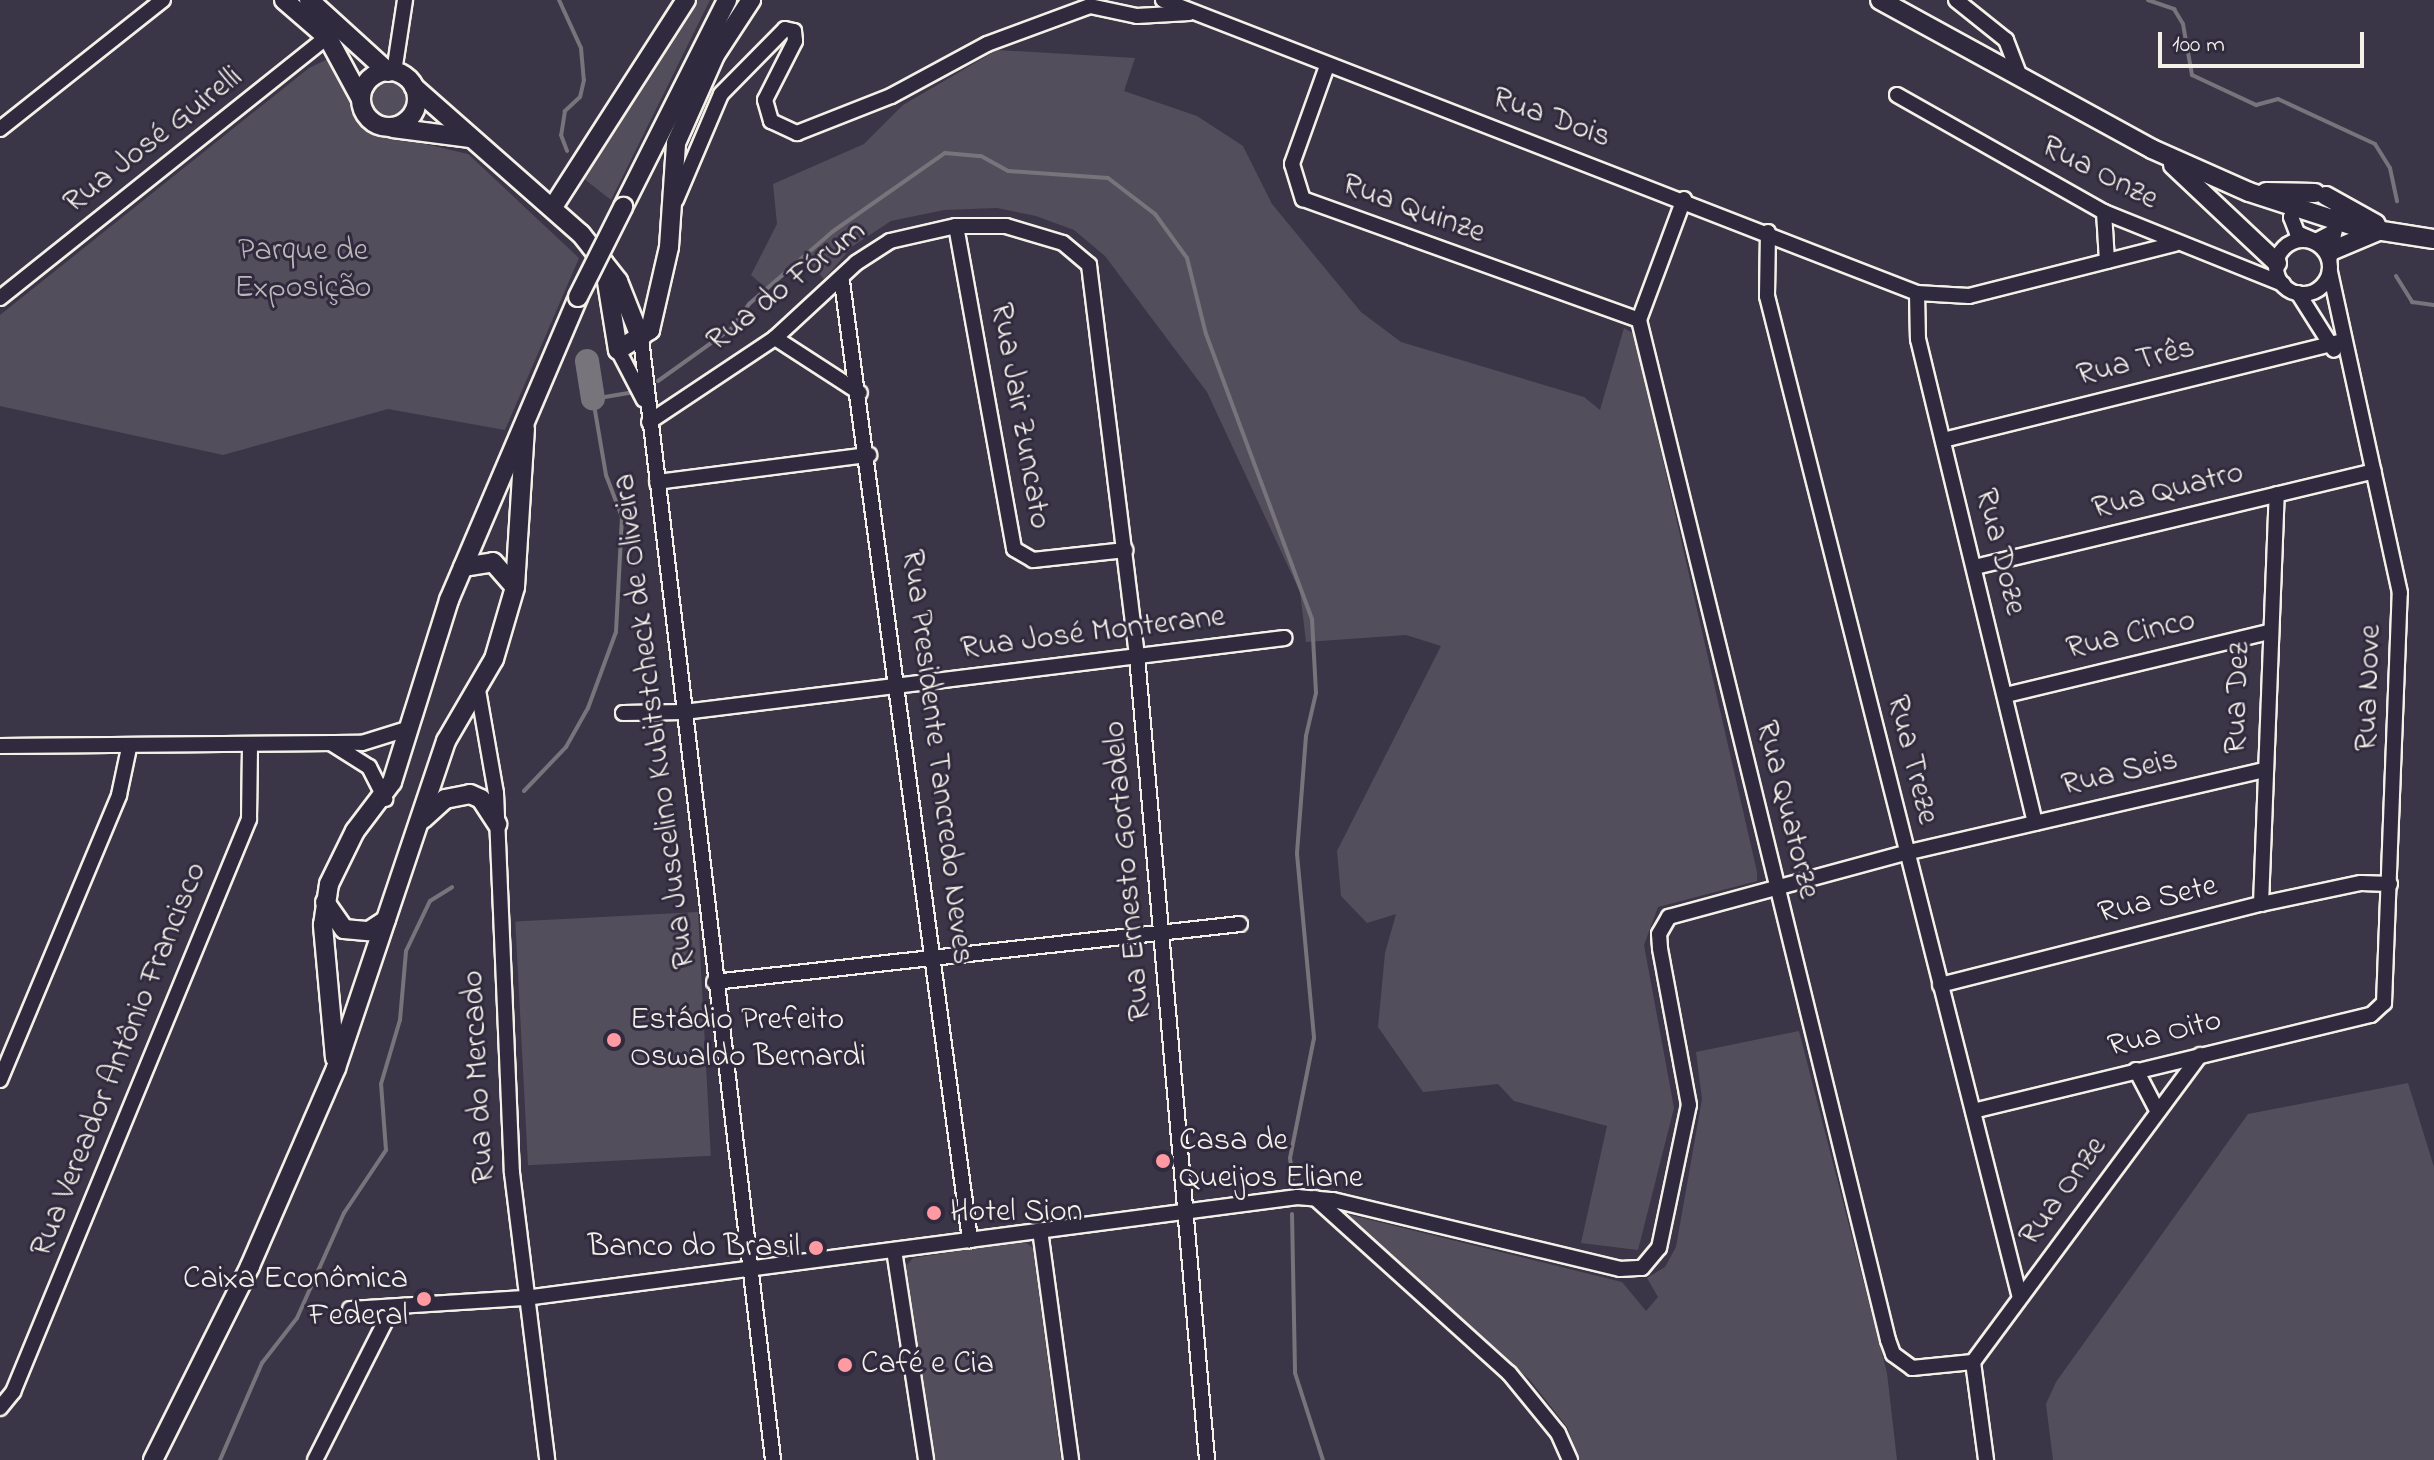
<!DOCTYPE html>
<meta charset="utf-8">
<style>
body{margin:0}
#map{position:relative;width:2434px;height:1460px;overflow:hidden;background:#3b3647;font-family:"Indie Flower",sans-serif}
div>[style]{position:absolute}
[style*='--x']{left:calc(var(--x)*1px);top:calc(var(--y)*1px);width:calc(var(--w)*1px);rotate:calc(var(--a)*1deg)}
.green>*{inset:0;background:#534e5c;transform-origin:0 0}
.round{border-radius:50%}
.stream>*{height:4px;margin:-2px;padding:0 2px;transform-origin:2px;border-radius:2px;background:#78747b}
.river>*{height:24px;margin:-12px;padding:0 12px;transform-origin:12px;border-radius:12px;background:#78747b}
.roads{filter:drop-shadow(2px 0 #f4f1e8) drop-shadow(-2px 0 #f4f1e8) drop-shadow(0 2px #f4f1e8) drop-shadow(0 -2px #f4f1e8)}
.minor>*{height:14px;margin:-7px;padding:0 7px;transform-origin:7px;border-radius:7px;background:#2f2a3d}
.minor>.ring{margin:-7px;padding:0;box-sizing:content-box;background:none;border:14px solid #2f2a3d;border-radius:50%}
.major>*{height:18px;margin:-9px;padding:0 9px;transform-origin:9px;border-radius:9px;background:#2f2a3d}
.major>.ring{margin:-9px;padding:0;box-sizing:content-box;background:none;border:18px solid #2f2a3d;border-radius:50%}
.bridges{filter:drop-shadow(2px 0 #f4f1e8) drop-shadow(-2px 0 #f4f1e8) drop-shadow(0 2px #f4f1e8) drop-shadow(0 -2px #f4f1e8)}
.major-bridge>*{height:18px;margin:-9px;padding:0 9px;transform-origin:9px;border-radius:9px;background:#2f2a3d}
.dots>*{width:22px;height:22px;translate:-50% -50%;box-sizing:border-box;border:4px solid #2f2a3d;border-radius:50%}
span{translate:-50% -50%;white-space:nowrap;text-align:center;line-height:1.15;-webkit-text-stroke:6px #2f2a3d;paint-order:stroke}
.street-label{font-size:32px;color:#f4f1e8}
.park-label{font-size:32px;color:#bcb8b7}
.poi-label{font-size:32px;color:#f4f1e8}
.left{translate:0 -50%;text-align:left}
.right{translate:-100% -50%;text-align:right}
.scale{position:absolute;left:2158px;top:32px;width:206px;height:36px;box-sizing:border-box;border:4px solid #f4f1e8;border-top:0;padding-left:10px;font-size:24px;line-height:28px;white-space:nowrap;color:#f4f1e8;-webkit-text-stroke:6px #2f2a3d;paint-order:stroke}
</style>
<div id="map">
<div class="green">
<i style="clip-path:polygon(692px 0,710px 0,611px 200px,578px 174px)"></i>
<i style="clip-path:polygon(997px 50px,1135px 58px,1124px 91px,1197px 116px,1243px 146px,1272px 204px,1361px 312px,1401px 342px,1584px 397px,1600px 410px,1624px 328px,1634px 334px,1757px 872px,1757px 881px,1658px 907px,1644px 945px,1674px 1108px,1638px 1250px,1581px 1243px,1607px 1126px,1514px 1101px,1498px 1084px,1423px 1092px,1378px 1027px,1385px 953px,1396px 914px,1367px 923px,1341px 896px,1337px 851px,1441px 646px,1406px 635px,1306px 642px,1300px 592px,1207px 392px,1105px 256px,1074px 230px,1036px 216px,997px 208px,944px 210px,891px 221px,853px 246px,824px 279px,803px 256px,765px 287px,751px 275px,777px 224px,773px 184px,864px 144px,903px 105px)"></i>
<i style="clip-path:polygon(328px 59px,370px 131px,468px 154px,579px 258px,505px 430px,388px 409px,223px 455px,0 406px,0 315px,309px 68px)"></i>
<i class="round" style="left:371px;top:81px;width:36px;height:36px"></i>
<i style="left:698px;top:912px;width:244px;height:183px;rotate:87deg"></i>
<i style="clip-path:polygon(1799px 1031px,1887px 1373px,1897px 1460px,1580px 1460px,1567px 1427px,1530px 1380px,1346px 1214px,1622px 1282px,1646px 1311px,1658px 1297px,1647px 1278px,1665px 1267px,1676px 1247px,1702px 1099px,1696px 1052px)"></i>
<i style="clip-path:polygon(2408px 1083px,2434px 1167px,2434px 1460px,2053px 1460px,2046px 1404px,2056px 1382px,2248px 1114px)"></i>
<i style="clip-path:polygon(1024px 1241px,1033px 1248px,1061px 1460px,935px 1460px,906px 1266px,913px 1258px)"></i>
</div>
<div class="stream">
<i style="--x:559;--y:0;--w:53;--a:65.4"></i>
<i style="--x:581;--y:48;--w:32;--a:85"></i>
<i style="--x:584;--y:80;--w:17;--a:103"></i>
<i style="--x:580;--y:97;--w:21;--a:137"></i>
<i style="--x:565;--y:111;--w:24;--a:99"></i>
<i style="--x:561;--y:135;--w:17;--a:69"></i>
<i style="--x:2148;--y:0;--w:28;--a:19"></i>
<i style="--x:2174;--y:9;--w:17;--a:59"></i>
<i style="--x:2183;--y:24;--w:52;--a:80"></i>
<i style="--x:2192;--y:75;--w:71;--a:25.1"></i>
<i style="--x:2256;--y:105;--w:23;--a:-15"></i>
<i style="--x:2278;--y:99;--w:107;--a:24.9"></i>
<i style="--x:2375;--y:144;--w:28;--a:58"></i>
<i style="--x:2390;--y:168;--w:34;--a:78"></i>
<i style="--x:2396;--y:276;--w:31;--a:58"></i>
<i style="--x:2412;--y:302;--w:22;--a:8"></i>
<i style="--x:658;--y:381;--w:90;--a:-35.5"></i>
<i style="--x:731;--y:329;--w:31;--a:-54"></i>
<i style="--x:749;--y:304;--w:110;--a:-40.9"></i>
<i style="--x:832;--y:232;--w:138;--a:-35"></i>
<i style="--x:945;--y:153;--w:36;--a:5"></i>
<i style="--x:981;--y:156;--w:31;--a:29"></i>
<i style="--x:1008;--y:171;--w:100;--a:4"></i>
<i style="--x:1108;--y:178;--w:59;--a:37.5"></i>
<i style="--x:1155;--y:214;--w:54;--a:54"></i>
<i style="--x:1187;--y:258;--w:78;--a:76"></i>
<i style="--x:1206;--y:334;--w:304;--a:69.6"></i>
<i style="--x:1312;--y:619;--w:74;--a:86.9"></i>
<i style="--x:1316;--y:693;--w:44;--a:103.1"></i>
<i style="--x:1306;--y:736;--w:118;--a:94.4"></i>
<i style="--x:1297;--y:854;--w:185;--a:84.7"></i>
<i style="--x:1314;--y:1038;--w:122;--a:101.3"></i>
<i style="--x:1290;--y:1158;--w:21;--a:82"></i>
<i style="--x:524;--y:791;--w:61;--a:-46.3"></i>
<i style="--x:566;--y:747;--w:45;--a:-60.6"></i>
<i style="--x:588;--y:708;--w:81;--a:-69.8"></i>
<i style="--x:616;--y:632;--w:115;--a:-87"></i>
<i style="--x:622;--y:517;--w:45;--a:-110.9"></i>
<i style="--x:606;--y:475;--w:77;--a:-99.7"></i>
<i style="--x:593;--y:399;--w:42;--a:-9.7"></i>
<i style="--x:1292;--y:1214;--w:159;--a:88.9"></i>
<i style="--x:1295;--y:1373;--w:91;--a:72.2"></i>
<i style="--x:220;--y:1460;--w:106;--a:-66.6"></i>
<i style="--x:262;--y:1363;--w:57;--a:-52.1"></i>
<i style="--x:297;--y:1318;--w:115;--a:-65.9"></i>
<i style="--x:344;--y:1213;--w:76;--a:-56.3"></i>
<i style="--x:386;--y:1150;--w:66;--a:-94.3"></i>
<i style="--x:381;--y:1084;--w:67;--a:-73.5"></i>
<i style="--x:400;--y:1020;--w:69;--a:-85"></i>
<i style="--x:406;--y:951;--w:55;--a:-64.4"></i>
<i style="--x:430;--y:901;--w:26;--a:-32"></i>
</div>
<div class="river">
<i style="--x:587;--y:361;--w:38;--a:81"></i>
</div>
<div class="roads">
<div class="minor">
<i style="--x:1163;--y:0;--w:809;--a:21.24"></i>
<i style="--x:1917;--y:293;--w:52;--a:3.3"></i>
<i style="--x:1969;--y:296;--w:212;--a:-14.2"></i>
<i style="--x:1956;--y:0;--w:64;--a:38.7"></i>
<i style="--x:2006;--y:40;--w:39;--a:69"></i>
<i style="--x:1327;--y:66;--w:104;--a:109.7"></i>
<i style="--x:1292;--y:164;--w:37;--a:73"></i>
<i style="--x:1303;--y:199;--w:357;--a:19.8"></i>
<i style="--x:394;--y:72;--w:73;--a:-81.3"></i>
<i style="--x:1897;--y:95;--w:238;--a:29.5"></i>
<i style="--x:2104;--y:212;--w:193;--a:21.9"></i>
<i style="--x:0;--y:129;--w:208;--a:-38.4"></i>
<i style="--x:1684;--y:199;--w:129;--a:110.4"></i>
<i style="--x:1639;--y:320;--w:1050;--a:76.28"></i>
<i style="--x:1888;--y:1340;--w:15;--a:70"></i>
<i style="--x:1893;--y:1354;--w:24;--a:36"></i>
<i style="--x:1912;--y:1368;--w:61;--a:-5.6"></i>
<i style="--x:676;--y:200;--w:115;--a:-67"></i>
<i style="--x:721;--y:94;--w:91;--a:-45.4"></i>
<i style="--x:785;--y:29;--w:9;--a:13"></i>
<i style="--x:794;--y:31;--w:10;--a:84"></i>
<i style="--x:795;--y:41;--w:66;--a:117"></i>
<i style="--x:765;--y:100;--w:22;--a:74"></i>
<i style="--x:771;--y:121;--w:29;--a:25"></i>
<i style="--x:797;--y:133;--w:101;--a:-21.5"></i>
<i style="--x:891;--y:96;--w:109;--a:-28.4"></i>
<i style="--x:987;--y:44;--w:110;--a:-20.3"></i>
<i style="--x:1090;--y:6;--w:48;--a:12"></i>
<i style="--x:1137;--y:16;--w:52;--a:-3.3"></i>
<i style="--x:2299;--y:200;--w:19;--a:115"></i>
<i style="--x:2291;--y:217;--w:17;--a:69"></i>
<i style="--x:2297;--y:233;--w:21;--a:23"></i>
<i style="--x:2316;--y:241;--w:21;--a:-28"></i>
<i style="--x:2104;--y:212;--w:49;--a:86.5"></i>
<i style="--x:956;--y:226;--w:328;--a:79.8"></i>
<i style="--x:1014;--y:549;--w:22;--a:30"></i>
<i style="--x:1033;--y:560;--w:93;--a:-6.2"></i>
<i style="--x:1768;--y:232;--w:64;--a:90.9"></i>
<i style="--x:1767;--y:296;--w:1033;--a:75.83"></i>
<i class="ring" style="left:2276px;top:240px;width:40px;height:40px"></i>
<i style="--x:2330;--y:257;--w:47;--a:-80.1"></i>
<i style="--x:842;--y:282;--w:967;--a:82.39"></i>
<i style="--x:1917;--y:293;--w:46;--a:88.8"></i>
<i style="--x:1918;--y:339;--w:498;--a:76.4"></i>
<i style="--x:2298;--y:293;--w:67;--a:57.7"></i>
<i style="--x:0;--y:298;--w:428;--a:-38.6"></i>
<i style="--x:775;--y:338;--w:101;--a:32.9"></i>
<i style="--x:641;--y:339;--w:1129;--a:83.28"></i>
<i style="--x:618;--y:350;--w:56;--a:62.5"></i>
<i style="--x:649;--y:422;--w:151;--a:-33.7"></i>
<i style="--x:775;--y:338;--w:110;--a:-42.8"></i>
<i style="--x:856;--y:263;--w:40;--a:-32.9"></i>
<i style="--x:890;--y:241;--w:68;--a:-12.8"></i>
<i style="--x:956;--y:226;--w:50;--a:0"></i>
<i style="--x:1006;--y:226;--w:59;--a:16.6"></i>
<i style="--x:1063;--y:243;--w:34;--a:40"></i>
<i style="--x:1089;--y:265;--w:394;--a:83"></i>
<i style="--x:1137;--y:656;--w:807;--a:85.02"></i>
<i style="--x:1943;--y:440;--w:412;--a:-13.9"></i>
<i style="--x:657;--y:482;--w:214;--a:-7.3"></i>
<i style="--x:1975;--y:567;--w:410;--a:-13.5"></i>
<i style="--x:478;--y:690;--w:105;--a:80.1"></i>
<i style="--x:496;--y:793;--w:380;--a:87.6"></i>
<i style="--x:512;--y:1173;--w:289;--a:83"></i>
<i style="--x:2006;--y:695;--w:270;--a:-13.5"></i>
<i style="--x:623;--y:713;--w:61;--a:-0.9"></i>
<i style="--x:684;--y:712;--w:605;--a:-7.03"></i>
<i style="--x:331;--y:743;--w:45;--a:32.3"></i>
<i style="--x:369;--y:767;--w:36;--a:63"></i>
<i style="--x:0;--y:746;--w:362;--a:-0.5"></i>
<i style="--x:362;--y:743;--w:47;--a:-17.3"></i>
<i style="--x:2261;--y:904;--w:410;--a:-87.8"></i>
<i style="--x:714;--y:982;--w:529;--a:-6.29"></i>
<i style="--x:1940;--y:985;--w:331;--a:-14.2"></i>
<i style="--x:2261;--y:904;--w:102;--a:-11.9"></i>
<i style="--x:2361;--y:883;--w:29;--a:2"></i>
<i style="--x:2136;--y:1070;--w:47;--a:62.4"></i>
<i style="--x:0;--y:1080;--w:309;--a:-67.3"></i>
<i style="--x:119;--y:795;--w:48;--a:-78"></i>
<i style="--x:1973;--y:1111;--w:409;--a:-13.6"></i>
<i style="--x:2371;--y:1015;--w:18;--a:-43"></i>
<i style="--x:2384;--y:1003;--w:410;--a:-87.8"></i>
<i style="--x:2400;--y:593;--w:330;--a:-102.3"></i>
<i style="--x:1315;--y:1198;--w:261;--a:42.1"></i>
<i style="--x:1509;--y:1373;--w:77;--a:50.8"></i>
<i style="--x:1558;--y:1433;--w:30;--a:66"></i>
<i style="--x:1040;--y:1230;--w:232;--a:82.3"></i>
<i style="--x:894;--y:1250;--w:212;--a:81.3"></i>
<i style="--x:350;--y:1309;--w:175;--a:-3.6"></i>
<i style="--x:525;--y:1298;--w:779;--a:-7.45"></i>
<i style="--x:1297;--y:1197;--w:36;--a:5"></i>
<i style="--x:1333;--y:1200;--w:295;--a:13.5"></i>
<i style="--x:1620;--y:1269;--w:22;--a:-3"></i>
<i style="--x:1642;--y:1268;--w:26;--a:-50"></i>
<i style="--x:1659;--y:1248;--w:146;--a:-78.2"></i>
<i style="--x:1689;--y:1105;--w:160;--a:-100.5"></i>
<i style="--x:1660;--y:948;--w:14;--a:-94"></i>
<i style="--x:1659;--y:934;--w:20;--a:-60"></i>
<i style="--x:1669;--y:917;--w:245;--a:-15.2"></i>
<i style="--x:1905;--y:853;--w:369;--a:-13"></i>
<i style="--x:1973;--y:1362;--w:382;--a:-53.5"></i>
<i style="--x:1973;--y:1362;--w:99;--a:82.4"></i>
<i style="--x:0;--y:1408;--w:21;--a:-51"></i>
<i style="--x:13;--y:1392;--w:620;--a:-67.61"></i>
<i style="--x:249;--y:819;--w:75;--a:-89.2"></i>
<i style="--x:315;--y:1460;--w:170;--a:-63.1"></i>
</div>
<div class="major">
<i style="--x:284;--y:0;--w:58;--a:40.8"></i>
<i style="--x:328;--y:38;--w:69;--a:61.6"></i>
<i style="--x:309;--y:0;--w:107;--a:42.3"></i>
<i style="--x:1880;--y:0;--w:310;--a:28.7"></i>
<i style="--x:2152;--y:149;--w:106;--a:23.9"></i>
<i style="--x:2249;--y:192;--w:114;--a:18"></i>
<i style="--x:2357;--y:227;--w:78;--a:8.9"></i>
<i class="ring" style="left:361px;top:71px;width:38px;height:38px"></i>
<i style="--x:414;--y:87;--w:222;--a:41.4"></i>
<i style="--x:581;--y:234;--w:60;--a:51.8"></i>
<i style="--x:618;--y:281;--w:62;--a:68.4"></i>
<i style="--x:393;--y:128;--w:78;--a:7.4"></i>
<i style="--x:2173;--y:165;--w:143;--a:43.3"></i>
<i style="--x:2266;--y:192;--w:49;--a:1.2"></i>
<i style="--x:2326;--y:196;--w:57;--a:29.2"></i>
<i style="--x:553;--y:207;--w:246;--a:-57.3"></i>
<i style="--x:623;--y:207;--w:232;--a:-63.3"></i>
<i style="--x:2331;--y:251;--w:49;--a:-22.9"></i>
<i style="--x:604;--y:263;--w:88;--a:80.9"></i>
<i style="--x:618;--y:350;--w:38;--a:-32"></i>
<i style="--x:650;--y:330;--w:85;--a:-77.1"></i>
<i style="--x:669;--y:247;--w:104;--a:-86.1"></i>
<i style="--x:676;--y:143;--w:96;--a:-66.1"></i>
<i style="--x:715;--y:55;--w:66;--a:-56.8"></i>
<i style="--x:463;--y:567;--w:30;--a:-9"></i>
<i style="--x:493;--y:562;--w:33;--a:49"></i>
<i style="--x:423;--y:819;--w:30;--a:-42"></i>
<i style="--x:445;--y:799;--w:25;--a:-11"></i>
<i style="--x:470;--y:794;--w:12;--a:24"></i>
<i style="--x:481;--y:799;--w:30;--a:57"></i>
<i style="--x:325;--y:902;--w:33;--a:55"></i>
<i style="--x:344;--y:929;--w:25;--a:5"></i>
<i style="--x:369;--y:931;--w:20;--a:-33"></i>
<i style="--x:335;--y:1058;--w:134;--a:-95.2"></i>
<i style="--x:323;--y:925;--w:41;--a:-81.7"></i>
<i style="--x:329;--y:884;--w:59;--a:-63.9"></i>
<i style="--x:355;--y:831;--w:61;--a:-52.9"></i>
<i style="--x:392;--y:782;--w:191;--a:-72.6"></i>
<i style="--x:449;--y:600;--w:329;--a:-66.9"></i>
<i style="--x:153;--y:1460;--w:217;--a:-63.4"></i>
<i style="--x:250;--y:1266;--w:216;--a:-66.5"></i>
<i style="--x:336;--y:1068;--w:345;--a:-71.4"></i>
<i style="--x:446;--y:741;--w:95;--a:-59.7"></i>
<i style="--x:494;--y:659;--w:75;--a:-73.7"></i>
<i style="--x:515;--y:587;--w:159;--a:-86.4"></i>
</div>
</div>
<div class="bridges">
<div class="major-bridge">
<i style="--x:578;--y:297;--w:101;--a:-63.4"></i>
</div>
</div>
<div class="dots">
<i style="left:614px;top:1040px;background:#ff9aa2"></i>
<i style="left:1163px;top:1161px;background:#ff9aa2"></i>
<i style="left:934px;top:1213px;background:#ff9aa2"></i>
<i style="left:816px;top:1248px;background:#ff9aa2"></i>
<i style="left:424px;top:1299px;background:#ff9aa2"></i>
<i style="left:845px;top:1365px;background:#ff9aa2"></i>
</div>
<div class="street-label">
<span style="left:1551px;top:119px;rotate:20deg">Rua Dois</span>
<span style="left:154px;top:141px;rotate:-38deg">Rua José Guirelli</span>
<span style="left:2099px;top:174px;rotate:27deg">Rua Onze</span>
<span style="left:1413px;top:210px;rotate:20deg">Rua Quinze</span>
<span style="left:787px;top:287px;rotate:-38deg">Rua do Fórum</span>
<span style="left:2136px;top:363px;rotate:-14deg">Rua Três</span>
<span style="left:1019px;top:416px;rotate:80deg">Rua Jair Zuncato</span>
<span style="left:2168px;top:492px;rotate:-14deg">Rua Quatro</span>
<span style="left:1999px;top:552px;rotate:76deg">Rua Doze</span>
<span style="left:1093px;top:634px;rotate:-7deg">Rua José Monterane</span>
<span style="left:2131px;top:636px;rotate:-13deg">Rua Cinco</span>
<span style="left:2370px;top:688px;rotate:-88deg">Rua Nove</span>
<span style="left:2239px;top:698px;rotate:-88deg">Rua Dez</span>
<span style="left:656px;top:721px;rotate:-97deg">Rua Juscelino Kubitstcheck de Oliveira</span>
<span style="left:936px;top:757px;rotate:83deg">Rua Presidente Tancredo Neves</span>
<span style="left:1911px;top:760px;rotate:76deg">Rua Treze</span>
<span style="left:2120px;top:774px;rotate:-13deg">Rua Seis</span>
<span style="left:1786px;top:810px;rotate:76deg">Rua Quatorze</span>
<span style="left:1129px;top:871px;rotate:-95deg">Rua Ernesto Gortadelo</span>
<span style="left:2158px;top:901px;rotate:-14deg">Rua Sete</span>
<span style="left:2165px;top:1035px;rotate:-14deg">Rua Oito</span>
<span style="left:120px;top:1060px;rotate:-68deg">Rua Vereador Antônio Francisco</span>
<span style="left:480px;top:1077px;rotate:-93deg">Rua do Mercado</span>
<span style="left:2064px;top:1192px;rotate:-54deg">Rua Onze</span>
</div>
<div class="park-label">
<span style="left:303px;top:271px">Parque de<br>Exposição</span>
</div>
<div class="poi-label">
<span class="left" style="left:630px;top:1040px">Estádio Prefeito<br>Oswaldo Bernardi</span>
<span class="left" style="left:1179px;top:1161px">Casa de<br>Queijos Eliane</span>
<span class="left" style="left:950px;top:1213px">Hotel Sion</span>
<span class="right" style="left:800px;top:1248px">Banco do Brasil</span>
<span class="right" style="left:408px;top:1299px">Caixa Econômica<br>Federal</span>
<span class="left" style="left:861px;top:1365px">Café e Cia</span>
</div>
<div class="scale">100 m</div>
</div>
